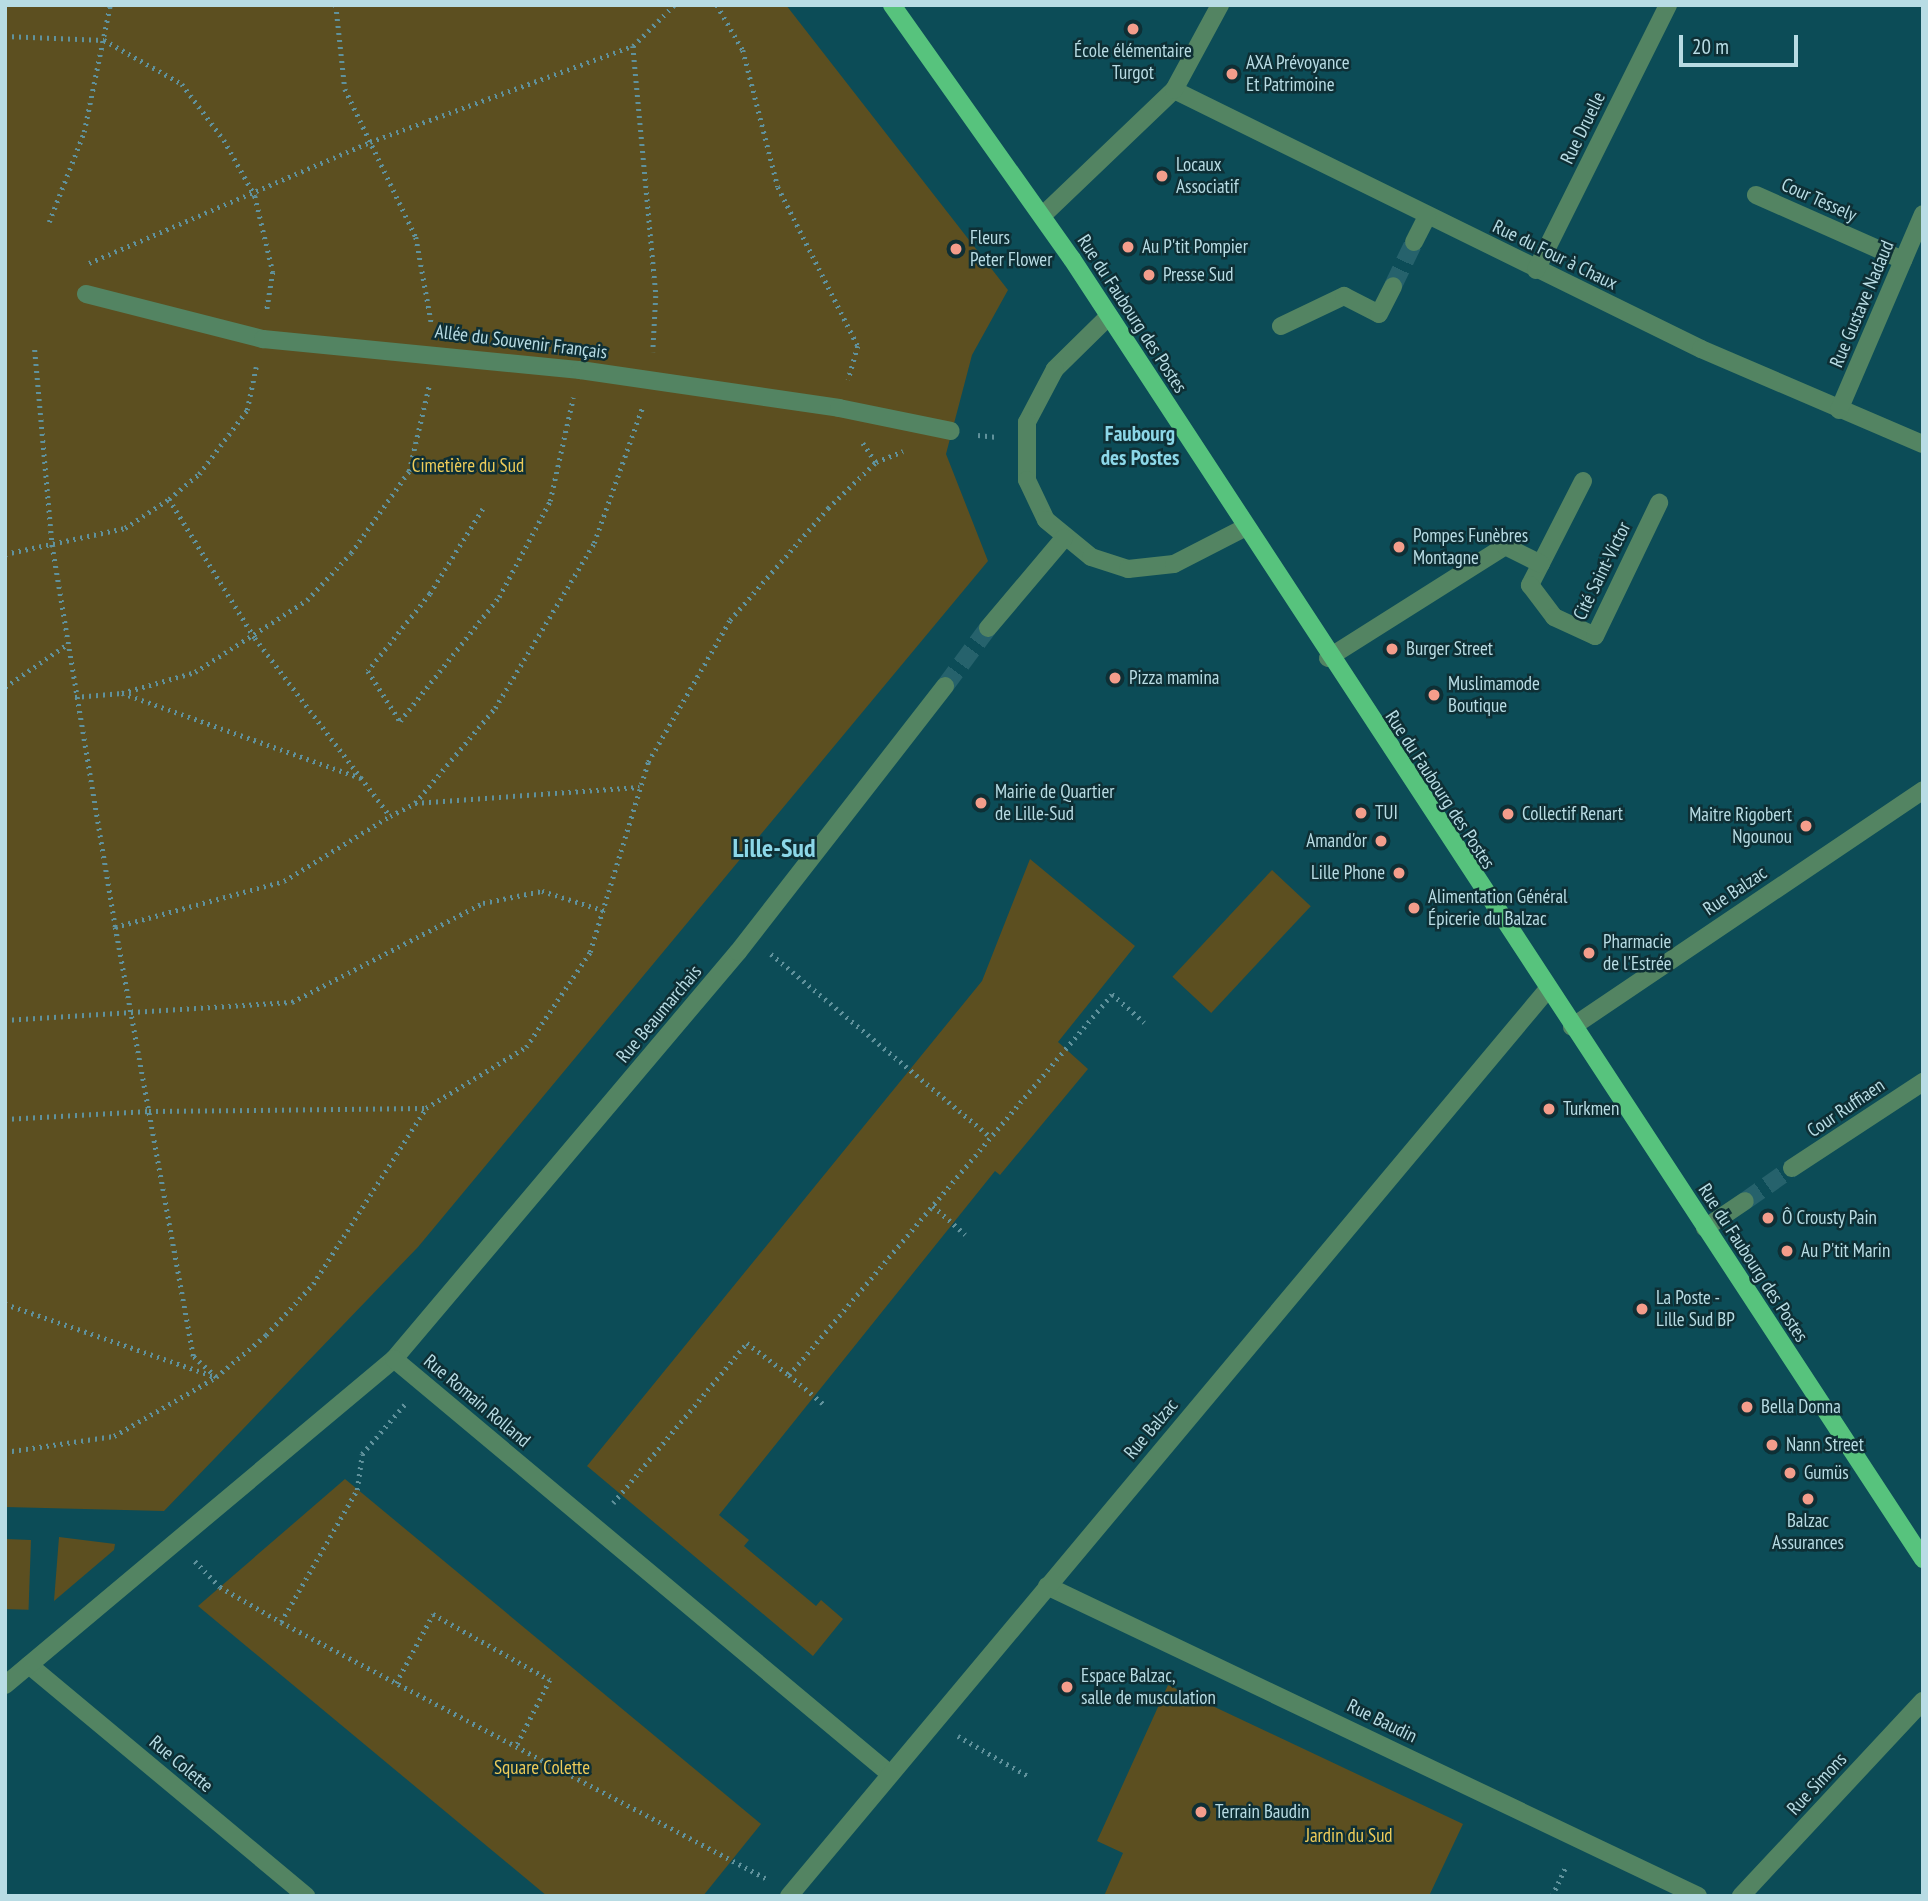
<!DOCTYPE html>
<meta charset="utf-8">
<style>
body{margin:0}
#map{position:relative;width:1928px;height:1901px;overflow:hidden;background:#0c4c57;font-family:"PT Sans Narrow",sans-serif}
div>[style]{position:absolute}
[style*='--x']{left:calc(var(--x)*1px);top:calc(var(--y)*1px);width:calc(var(--w)*1px);rotate:calc(var(--a)*1deg)}
.green>*{inset:0;background:#5c4f20;transform-origin:0 0}
.minor-tunnel>*{height:18px;margin-top:-9px;transform-origin:0;background:repeating-linear-gradient(90deg,#26626c 0 18px,transparent 0 27px)}
.path>*{height:4.5px;margin-top:-2.25px;transform-origin:0;background:repeating-linear-gradient(90deg,#60929c 0 2px,transparent 0 7px)}
.minor>*{height:18px;margin:-9px;padding:0 9px;transform-origin:9px;border-radius:9px;background:#538462}
.major>*{height:18px;margin:-9px;padding:0 9px;transform-origin:9px;border-radius:9px;background:#57c37d}
.dots>*{width:19px;height:19px;translate:-50% -50%;box-sizing:border-box;border:4px solid #0e2f35;border-radius:50%}
span{translate:-50% -50%;white-space:nowrap;text-align:center;line-height:1.15;-webkit-text-stroke:5px #0e2f35;paint-order:stroke}
.poi-label{font-size:19px;color:#b8dce4}
.left{translate:0 -50%;text-align:left}
.right{translate:-100% -50%;text-align:right}
.street-label{font-size:19px;color:#b8dce4}
.park-label{font-size:19px;color:#edcb59}
.neighbourhood-label{font-size:21px;color:#8cd7e8;font-weight:700}
.district-label{font-size:26px;color:#8cd7e8;font-weight:700}
.frame{position:absolute;inset:0;border:7px solid #b8dce4;pointer-events:none}
.scale{position:absolute;left:1679px;top:35px;width:119px;height:32px;box-sizing:border-box;border:4px solid #b8dce4;border-top:0;padding-left:9px;font-size:21px;line-height:24px;white-space:nowrap;color:#b8dce4;-webkit-text-stroke:5px #0e2f35;paint-order:stroke}
</style>
<div id="map">
<div class="green">
<i style="clip-path:polygon(5px 5px,786px 5px,1008px 290px,972px 355px,946px 454px,988px 561px,418px 1247px,164px 1511px,5px 1507px)"></i>
<i style="clip-path:polygon(1030px 859px,1135px 946px,1058px 1042px,1088px 1069px,1000px 1175px,995px 1171px,719px 1515px,749px 1540px,744px 1546px,816px 1606px,821px 1600px,843px 1619px,813px 1656px,587px 1466px,982px 981px)"></i>
<i style="left:1272px;top:870px;width:53px;height:146px;rotate:43deg"></i>
<i style="clip-path:polygon(345px 1479px,761px 1824px,703px 1896px,547px 1896px,198px 1606px)"></i>
<i style="clip-path:polygon(59px 1537px,115px 1544px,114px 1550px,54px 1601px)"></i>
<i style="left:5px;top:1539px;width:26px;height:70px;rotate:2deg"></i>
<i style="clip-path:polygon(1168px 1685px,1463px 1824px,1429px 1896px,1104px 1896px,1123px 1853px,1097px 1841px)"></i>
</div>
<div class="minor-tunnel">
<i style="--x:1393;--y:286;--w:49;--a:-64.5"></i>
<i style="--x:945;--y:686;--w:72;--a:-53.4"></i>
<i style="--x:1745;--y:1201;--w:57;--a:-35.1"></i>
</div>
<div class="path">
<i style="--x:336;--y:5;--w:84;--a:83.9"></i>
<i style="--x:345;--y:89;--w:164;--a:64.4"></i>
<i style="--x:416;--y:237;--w:90;--a:79.8"></i>
<i style="--x:717;--y:5;--w:52;--a:60"></i>
<i style="--x:743;--y:50;--w:141;--a:75.7"></i>
<i style="--x:778;--y:187;--w:178;--a:63.3"></i>
<i style="--x:858;--y:346;--w:35;--a:106"></i>
<i style="--x:5;--y:36;--w:99;--a:2.3"></i>
<i style="--x:104;--y:40;--w:90;--a:29.4"></i>
<i style="--x:182;--y:84;--w:70;--a:53.1"></i>
<i style="--x:224;--y:140;--w:64;--a:61"></i>
<i style="--x:255;--y:196;--w:78;--a:76.7"></i>
<i style="--x:273;--y:272;--w:39;--a:99"></i>
<i style="--x:633;--y:46;--w:251;--a:84.7"></i>
<i style="--x:656;--y:296;--w:56;--a:93.1"></i>
<i style="--x:49;--y:222;--w:97;--a:-68.7"></i>
<i style="--x:84;--y:132;--w:130;--a:-78.4"></i>
<i style="--x:89;--y:263;--w:306;--a:-23.3"></i>
<i style="--x:370;--y:142;--w:280;--a:-20.1"></i>
<i style="--x:633;--y:46;--w:58;--a:-45"></i>
<i style="--x:978;--y:435;--w:19;--a:6"></i>
<i style="--x:863;--y:443;--w:23;--a:56"></i>
<i style="--x:169;--y:499;--w:163;--a:58.3"></i>
<i style="--x:255;--y:638;--w:223;--a:52.8"></i>
<i style="--x:390;--y:816;--w:28;--a:-27"></i>
<i style="--x:415;--y:803;--w:225;--a:-4.1"></i>
<i style="--x:483;--y:509;--w:100;--a:121.9"></i>
<i style="--x:430;--y:594;--w:99;--a:128.8"></i>
<i style="--x:368;--y:671;--w:59;--a:57.4"></i>
<i style="--x:400;--y:721;--w:159;--a:-51.4"></i>
<i style="--x:499;--y:597;--w:109;--a:-62"></i>
<i style="--x:550;--y:501;--w:106;--a:-77.4"></i>
<i style="--x:5;--y:554;--w:123;--a:-12.2"></i>
<i style="--x:125;--y:528;--w:53;--a:-33.4"></i>
<i style="--x:169;--y:499;--w:39;--a:-40"></i>
<i style="--x:199;--y:474;--w:80;--a:-53.1"></i>
<i style="--x:247;--y:410;--w:44;--a:-78.2"></i>
<i style="--x:5;--y:687;--w:74;--a:-34.5"></i>
<i style="--x:122;--y:693;--w:76;--a:-16"></i>
<i style="--x:195;--y:672;--w:133;--a:-32.7"></i>
<i style="--x:307;--y:600;--w:64;--a:-46.9"></i>
<i style="--x:351;--y:553;--w:100;--a:-54.7"></i>
<i style="--x:409;--y:471;--w:87;--a:-76.8"></i>
<i style="--x:75;--y:697;--w:47;--a:-4.9"></i>
<i style="--x:122;--y:693;--w:254;--a:19.6"></i>
<i style="--x:415;--y:803;--w:124;--a:-49.9"></i>
<i style="--x:495;--y:708;--w:192;--a:-59"></i>
<i style="--x:594;--y:543;--w:143;--a:-70.4"></i>
<i style="--x:115;--y:927;--w:175;--a:-15.2"></i>
<i style="--x:284;--y:881;--w:124;--a:-31.5"></i>
<i style="--x:771;--y:954;--w:286;--a:39.8"></i>
<i style="--x:5;--y:1020;--w:288;--a:-3.6"></i>
<i style="--x:292;--y:1002;--w:215;--a:-27.4"></i>
<i style="--x:483;--y:903;--w:60;--a:-11.5"></i>
<i style="--x:542;--y:891;--w:66;--a:17.6"></i>
<i style="--x:5;--y:1119;--w:144;--a:-3.2"></i>
<i style="--x:149;--y:1111;--w:276;--a:-0.6"></i>
<i style="--x:933;--y:1206;--w:43;--a:41.2"></i>
<i style="--x:5;--y:1304;--w:223;--a:19.1"></i>
<i style="--x:216;--y:1377;--w:65;--a:-40"></i>
<i style="--x:266;--y:1335;--w:69;--a:-47.3"></i>
<i style="--x:313;--y:1284;--w:209;--a:-57.3"></i>
<i style="--x:426;--y:1108;--w:117;--a:-31.4"></i>
<i style="--x:526;--y:1047;--w:115;--a:-56"></i>
<i style="--x:590;--y:952;--w:199;--a:-73"></i>
<i style="--x:648;--y:762;--w:164;--a:-60"></i>
<i style="--x:730;--y:620;--w:149;--a:-48.8"></i>
<i style="--x:828;--y:508;--w:66;--a:-43.8"></i>
<i style="--x:876;--y:462;--w:29;--a:-22"></i>
<i style="--x:789;--y:1375;--w:48;--a:40"></i>
<i style="--x:5;--y:1452;--w:110;--a:-8.4"></i>
<i style="--x:114;--y:1436;--w:118;--a:-30"></i>
<i style="--x:216;--y:1377;--w:31;--a:-138"></i>
<i style="--x:193;--y:1356;--w:436;--a:-100.3"></i>
<i style="--x:115;--y:927;--w:385;--a:-99.4"></i>
<i style="--x:52;--y:547;--w:201;--a:-95.1"></i>
<i style="--x:613;--y:1503;--w:209;--a:-50.1"></i>
<i style="--x:747;--y:1343;--w:53;--a:37.3"></i>
<i style="--x:789;--y:1375;--w:499;--a:-49.7"></i>
<i style="--x:1112;--y:994;--w:43;--a:41.2"></i>
<i style="--x:195;--y:1561;--w:36;--a:46"></i>
<i style="--x:220;--y:1587;--w:70;--a:29.8"></i>
<i style="--x:281;--y:1622;--w:550;--a:27.87"></i>
<i style="--x:281;--y:1622;--w:152;--a:-60.1"></i>
<i style="--x:357;--y:1490;--w:36;--a:-82"></i>
<i style="--x:362;--y:1454;--w:66;--a:-49.3"></i>
<i style="--x:396;--y:1683;--w:78;--a:-61.8"></i>
<i style="--x:433;--y:1614;--w:134;--a:29.4"></i>
<i style="--x:550;--y:1680;--w:75;--a:116.9"></i>
<i style="--x:958;--y:1736;--w:81;--a:29.7"></i>
<i style="--x:1552;--y:1896;--w:33;--a:-65"></i>
</div>
<div class="minor">
<i style="--x:1174;--y:90;--w:587;--a:26.17"></i>
<i style="--x:1701;--y:349;--w:241;--a:23.2"></i>
<i style="--x:1756;--y:195;--w:161;--a:23.9"></i>
<i style="--x:1042;--y:216;--w:182;--a:-43.7"></i>
<i style="--x:1174;--y:90;--w:97;--a:-61.6"></i>
<i style="--x:1414;--y:242;--w:29;--a:-63"></i>
<i style="--x:1536;--y:270;--w:296;--a:-63.5"></i>
<i style="--x:86;--y:294;--w:183;--a:14.3"></i>
<i style="--x:263;--y:339;--w:319;--a:5.6"></i>
<i style="--x:580;--y:370;--w:262;--a:8.3"></i>
<i style="--x:839;--y:408;--w:114;--a:11.6"></i>
<i style="--x:1109;--y:316;--w:76;--a:135.5"></i>
<i style="--x:1055;--y:369;--w:60;--a:117.8"></i>
<i style="--x:1027;--y:422;--w:58;--a:90"></i>
<i style="--x:1027;--y:480;--w:44;--a:64.6"></i>
<i style="--x:1046;--y:520;--w:58;--a:39.4"></i>
<i style="--x:1091;--y:557;--w:39;--a:18"></i>
<i style="--x:1128;--y:569;--w:46;--a:-6.2"></i>
<i style="--x:1174;--y:564;--w:81;--a:-27.2"></i>
<i style="--x:1281;--y:326;--w:70;--a:-25.5"></i>
<i style="--x:1344;--y:296;--w:39;--a:27"></i>
<i style="--x:1379;--y:314;--w:31;--a:-63"></i>
<i style="--x:1839;--y:410;--w:213;--a:-66.8"></i>
<i style="--x:1583;--y:481;--w:117;--a:117"></i>
<i style="--x:1530;--y:585;--w:40;--a:53"></i>
<i style="--x:1554;--y:617;--w:45;--a:24.9"></i>
<i style="--x:1595;--y:636;--w:148;--a:-64.3"></i>
<i style="--x:988;--y:628;--w:118;--a:-49.8"></i>
<i style="--x:1328;--y:658;--w:209;--a:-32.3"></i>
<i style="--x:1505;--y:546;--w:40;--a:26.6"></i>
<i style="--x:1572;--y:1027;--w:424;--a:-34"></i>
<i style="--x:1792;--y:1168;--w:157;--a:-33.3"></i>
<i style="--x:1705;--y:1228;--w:48;--a:-34"></i>
<i style="--x:394;--y:1359;--w:533;--a:-49.8"></i>
<i style="--x:738;--y:952;--w:337;--a:-52.1"></i>
<i style="--x:1047;--y:1586;--w:721;--a:25.46"></i>
<i style="--x:29;--y:1665;--w:361;--a:39.8"></i>
<i style="--x:5;--y:1685;--w:508;--a:-39.96"></i>
<i style="--x:394;--y:1359;--w:647;--a:39.92"></i>
<i style="--x:789;--y:1896;--w:1181;--a:-50.08"></i>
<i style="--x:1741;--y:1896;--w:267;--a:-47"></i>
</div>
<div class="major">
<i style="--x:892;--y:5;--w:311;--a:54.7"></i>
<i style="--x:1072;--y:259;--w:1554;--a:56.79"></i>
</div>
<div class="dots">
<i style="left:1133px;top:29px;background:#f49d8b"></i>
<i style="left:1232px;top:74px;background:#f49d8b"></i>
<i style="left:1162px;top:176px;background:#f49d8b"></i>
<i style="left:1128px;top:247px;background:#f49d8b"></i>
<i style="left:956px;top:249px;background:#f49d8b"></i>
<i style="left:1149px;top:275px;background:#f49d8b"></i>
<i style="left:1399px;top:547px;background:#f49d8b"></i>
<i style="left:1392px;top:649px;background:#f49d8b"></i>
<i style="left:1115px;top:678px;background:#f49d8b"></i>
<i style="left:1434px;top:695px;background:#f49d8b"></i>
<i style="left:981px;top:803px;background:#f49d8b"></i>
<i style="left:1361px;top:813px;background:#f49d8b"></i>
<i style="left:1508px;top:814px;background:#f49d8b"></i>
<i style="left:1806px;top:826px;background:#f49d8b"></i>
<i style="left:1381px;top:841px;background:#f49d8b"></i>
<i style="left:1399px;top:873px;background:#f49d8b"></i>
<i style="left:1414px;top:908px;background:#f49d8b"></i>
<i style="left:1589px;top:953px;background:#f49d8b"></i>
<i style="left:1549px;top:1109px;background:#f49d8b"></i>
<i style="left:1768px;top:1218px;background:#f49d8b"></i>
<i style="left:1787px;top:1251px;background:#f49d8b"></i>
<i style="left:1642px;top:1309px;background:#f49d8b"></i>
<i style="left:1747px;top:1407px;background:#f49d8b"></i>
<i style="left:1772px;top:1445px;background:#f49d8b"></i>
<i style="left:1790px;top:1473px;background:#f49d8b"></i>
<i style="left:1808px;top:1499px;background:#f49d8b"></i>
<i style="left:1067px;top:1687px;background:#f49d8b"></i>
<i style="left:1201px;top:1812px;background:#f49d8b"></i>
</div>
<div class="poi-label">
<span style="left:1133px;top:62px">École élémentaire<br>Turgot</span>
<span class="left" style="left:1246px;top:74px">AXA Prévoyance<br>Et Patrimoine</span>
<span class="left" style="left:1176px;top:176px">Locaux<br>Associatif</span>
<span class="left" style="left:970px;top:249px">Fleurs<br>Peter Flower</span>
<span class="left" style="left:1142px;top:247px">Au P'tit Pompier</span>
<span class="left" style="left:1163px;top:275px">Presse Sud</span>
<span class="left" style="left:1413px;top:547px">Pompes Funèbres<br>Montagne</span>
<span class="left" style="left:1406px;top:649px">Burger Street</span>
<span class="left" style="left:1129px;top:678px">Pizza mamina</span>
<span class="left" style="left:1448px;top:695px">Muslimamode<br>Boutique</span>
<span class="left" style="left:995px;top:803px">Mairie de Quartier<br>de Lille-Sud</span>
<span class="left" style="left:1375px;top:813px">TUI</span>
<span class="left" style="left:1522px;top:814px">Collectif Renart</span>
<span class="right" style="left:1792px;top:826px">Maitre Rigobert<br>Ngounou</span>
<span class="right" style="left:1367px;top:841px">Amand'or</span>
<span class="right" style="left:1385px;top:873px">Lille Phone</span>
<span class="left" style="left:1428px;top:908px">Alimentation Général<br>Épicerie du Balzac</span>
<span class="left" style="left:1603px;top:953px">Pharmacie<br>de l'Estrée</span>
<span class="left" style="left:1563px;top:1109px">Turkmen</span>
<span class="left" style="left:1782px;top:1218px">Ô Crousty Pain</span>
<span class="left" style="left:1801px;top:1251px">Au P'tit Marin</span>
<span class="left" style="left:1656px;top:1309px">La Poste -<br>Lille Sud BP</span>
<span class="left" style="left:1761px;top:1407px">Bella Donna</span>
<span class="left" style="left:1786px;top:1445px">Nann Street</span>
<span class="left" style="left:1804px;top:1473px">Gumüs</span>
<span style="left:1808px;top:1532px">Balzac<br>Assurances</span>
<span class="left" style="left:1081px;top:1687px">Espace Balzac,<br>salle de musculation</span>
<span class="left" style="left:1215px;top:1812px">Terrain Baudin</span>
</div>
<div class="street-label">
<span style="left:1583px;top:128px;rotate:-64deg">Rue Druelle</span>
<span style="left:1819px;top:200px;rotate:24deg">Cour Tessely</span>
<span style="left:1555px;top:255px;rotate:26deg">Rue du Four à Chaux</span>
<span style="left:1862px;top:304px;rotate:-67deg">Rue Gustave Nadaud</span>
<span style="left:1132px;top:314px;rotate:57deg">Rue du Faubourg des Postes</span>
<span style="left:521px;top:342px;rotate:7deg">Allée du Souvenir Français</span>
<span style="left:1602px;top:571px;rotate:-64deg">Cité Saint-Victor</span>
<span style="left:1440px;top:790px;rotate:57deg">Rue du Faubourg des Postes</span>
<span style="left:1735px;top:891px;rotate:-34deg">Rue Balzac</span>
<span style="left:659px;top:1014px;rotate:-50deg">Rue Beaumarchais</span>
<span style="left:1846px;top:1108px;rotate:-34deg">Cour Ruffiaen</span>
<span style="left:1753px;top:1263px;rotate:57deg">Rue du Faubourg des Postes</span>
<span style="left:477px;top:1401px;rotate:40deg">Rue Romain Rolland</span>
<span style="left:1151px;top:1429px;rotate:-50deg">Rue Balzac</span>
<span style="left:1382px;top:1721px;rotate:26deg">Rue Baudin</span>
<span style="left:181px;top:1764px;rotate:40deg">Rue Colette</span>
<span style="left:1817px;top:1784px;rotate:-47deg">Rue Simons</span>
</div>
<div class="park-label">
<span style="left:468px;top:466px">Cimetière du Sud</span>
<span style="left:542px;top:1768px">Square Colette</span>
<span style="left:1349px;top:1836px">Jardin du Sud</span>
</div>
<div class="neighbourhood-label">
<span style="left:1140px;top:446px">Faubourg<br>des Postes</span>
</div>
<div class="district-label">
<span style="left:774px;top:848px">Lille-Sud</span>
</div>
<div class="frame"></div>
<div class="scale">20 m</div>
</div>
